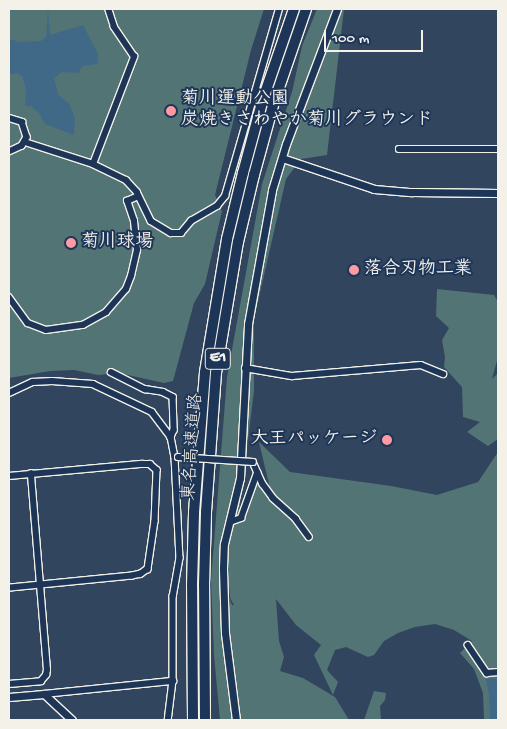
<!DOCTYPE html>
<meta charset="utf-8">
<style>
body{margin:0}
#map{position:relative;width:507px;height:729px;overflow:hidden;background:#32455e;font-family:"Gochi Hand","Klee One",sans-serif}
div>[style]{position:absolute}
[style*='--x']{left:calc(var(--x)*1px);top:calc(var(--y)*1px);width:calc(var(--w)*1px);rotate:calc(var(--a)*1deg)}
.green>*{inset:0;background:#537474}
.water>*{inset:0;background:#406987}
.roads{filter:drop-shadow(1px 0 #f4f1e8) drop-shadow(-1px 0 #f4f1e8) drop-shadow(0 1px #f4f1e8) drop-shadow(0 -1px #f4f1e8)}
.minor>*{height:5.5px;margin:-2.75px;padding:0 2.75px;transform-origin:2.75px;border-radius:2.75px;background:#1d3557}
.tertiary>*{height:7px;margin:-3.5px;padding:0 3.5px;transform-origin:3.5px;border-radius:3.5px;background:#1d3557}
.motorway>*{height:10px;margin:-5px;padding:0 5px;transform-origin:5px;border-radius:5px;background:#1d3557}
.bridges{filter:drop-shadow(1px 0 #f4f1e8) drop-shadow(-1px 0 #f4f1e8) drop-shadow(0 1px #f4f1e8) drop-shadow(0 -1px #f4f1e8)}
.minor-bridge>*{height:5.5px;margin:-2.75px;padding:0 2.75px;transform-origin:2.75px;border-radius:2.75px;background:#1d3557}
.dots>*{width:14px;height:14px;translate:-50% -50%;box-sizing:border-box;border:2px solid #1d3557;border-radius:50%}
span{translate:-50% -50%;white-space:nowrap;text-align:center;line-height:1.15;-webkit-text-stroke:4px #1d3557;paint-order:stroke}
.shield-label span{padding:1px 4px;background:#1d3557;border:1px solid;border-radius:4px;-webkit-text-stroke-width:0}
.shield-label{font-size:16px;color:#f4f1e8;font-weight:700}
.poi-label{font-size:18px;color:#f4f1e8;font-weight:700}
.left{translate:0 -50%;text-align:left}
.right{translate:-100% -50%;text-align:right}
.street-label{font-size:18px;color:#f4f1e8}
.frame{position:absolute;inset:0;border:10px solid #f4f1e8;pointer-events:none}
.scale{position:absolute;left:324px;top:30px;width:99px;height:22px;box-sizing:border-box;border:2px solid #f4f1e8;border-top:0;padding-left:6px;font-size:15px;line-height:18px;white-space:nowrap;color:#f4f1e8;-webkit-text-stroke:4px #1d3557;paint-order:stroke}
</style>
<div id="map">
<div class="green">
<i style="clip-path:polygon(9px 9px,264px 9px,251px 50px,215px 195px,222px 211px,205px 284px,194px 303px,173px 381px,164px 383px,119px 373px,98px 375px,74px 370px,50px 371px,9px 378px)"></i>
<i style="clip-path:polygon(evenodd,317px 9px,344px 9px,327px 155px,301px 159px,286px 179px,254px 319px,254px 391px,239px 512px,233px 526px,241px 518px,255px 478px,272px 497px,259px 442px,290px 472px,391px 486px,437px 495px,478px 482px,498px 452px,498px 720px,484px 720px,483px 693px,474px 669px,460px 653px,472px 641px,454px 630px,435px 624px,415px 627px,398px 633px,384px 641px,374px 655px,368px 657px,346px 647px,335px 650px,327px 670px,338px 682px,333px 695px,314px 655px,321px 645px,296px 625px,276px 599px,279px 641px,284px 657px,280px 671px,303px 678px,335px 697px,349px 720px,220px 720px,214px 655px,211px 581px,227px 377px,262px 184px,292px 92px,302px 46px,317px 9px,227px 558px,230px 598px,234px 605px,232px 605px,223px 583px,227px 558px)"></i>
<i style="clip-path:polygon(437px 289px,494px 295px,498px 302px,498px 357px,492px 379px,498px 373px,498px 439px,488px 446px,467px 432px,480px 422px,463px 417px,462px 387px,444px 367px,445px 357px,442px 340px,449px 328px,436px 316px)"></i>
<i style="clip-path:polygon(374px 691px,386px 693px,385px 700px,380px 706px,381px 720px,364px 720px)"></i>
</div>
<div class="water">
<i style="clip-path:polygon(48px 9px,50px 35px,83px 25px,98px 54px,97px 64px,83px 66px,78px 73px,62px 72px,54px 78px,58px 94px,70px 105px,75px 119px,74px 135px,45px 124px,39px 113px,31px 106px,25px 106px,26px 89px,22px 76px,17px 73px,9px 74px,9px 39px,20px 42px,41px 41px,46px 37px)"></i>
<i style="clip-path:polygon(498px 678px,498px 720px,490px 720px,489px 695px,486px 679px)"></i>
</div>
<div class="roads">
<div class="minor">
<i style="--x:9;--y:118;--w:14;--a:17"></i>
<i style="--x:22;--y:122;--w:16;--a:72"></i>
<i style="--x:27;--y:137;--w:10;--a:119"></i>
<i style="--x:22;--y:146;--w:14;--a:155"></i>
<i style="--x:25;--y:142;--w:71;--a:17.9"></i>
<i style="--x:93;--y:164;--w:37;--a:26"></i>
<i style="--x:126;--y:180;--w:16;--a:47"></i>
<i style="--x:137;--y:192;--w:32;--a:64"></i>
<i style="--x:151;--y:221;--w:23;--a:31"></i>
<i style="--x:171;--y:233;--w:10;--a:0"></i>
<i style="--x:181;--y:233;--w:16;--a:-50"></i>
<i style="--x:191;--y:221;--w:30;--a:-30"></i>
<i style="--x:217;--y:206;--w:13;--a:-51"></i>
<i style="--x:225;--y:196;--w:195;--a:-73.9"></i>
<i style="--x:399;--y:149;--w:99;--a:0"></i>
<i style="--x:93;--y:164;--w:115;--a:-69"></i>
<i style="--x:134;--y:57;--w:36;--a:-124"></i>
<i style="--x:114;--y:27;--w:19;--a:-108"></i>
<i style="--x:9;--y:297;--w:32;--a:54"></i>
<i style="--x:28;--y:323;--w:19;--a:21"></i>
<i style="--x:46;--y:330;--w:37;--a:-8"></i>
<i style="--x:83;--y:325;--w:26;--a:-29"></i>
<i style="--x:106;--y:312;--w:30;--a:-49"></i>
<i style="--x:126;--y:289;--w:14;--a:-69"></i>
<i style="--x:131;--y:276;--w:27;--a:-77"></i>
<i style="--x:137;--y:250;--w:29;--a:-96"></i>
<i style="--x:134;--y:221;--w:21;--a:-109"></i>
<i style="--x:127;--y:201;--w:12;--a:-24"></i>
<i style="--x:245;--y:368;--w:48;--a:9.7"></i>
<i style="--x:292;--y:376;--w:129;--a:-4.9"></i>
<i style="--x:421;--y:365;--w:24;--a:22"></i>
<i style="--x:111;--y:372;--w:38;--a:27"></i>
<i style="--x:145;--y:389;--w:18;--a:9"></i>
<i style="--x:163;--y:392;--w:11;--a:27"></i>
<i style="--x:173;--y:397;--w:33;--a:88"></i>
<i style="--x:174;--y:430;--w:8;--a:113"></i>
<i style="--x:9;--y:393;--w:26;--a:-25"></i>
<i style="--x:33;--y:382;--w:19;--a:-3"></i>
<i style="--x:52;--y:381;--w:41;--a:4.2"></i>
<i style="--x:93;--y:384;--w:65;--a:25.4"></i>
<i style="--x:152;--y:412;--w:31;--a:53"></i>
<i style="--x:171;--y:437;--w:20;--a:79"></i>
<i style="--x:175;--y:457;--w:101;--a:87.2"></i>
<i style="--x:180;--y:558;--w:39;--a:100"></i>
<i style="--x:173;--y:596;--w:85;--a:90"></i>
<i style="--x:173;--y:681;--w:39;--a:97"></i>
<i style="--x:253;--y:462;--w:24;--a:66"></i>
<i style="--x:263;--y:484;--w:17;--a:54"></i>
<i style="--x:273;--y:498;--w:31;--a:42"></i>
<i style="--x:296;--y:519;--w:22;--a:54"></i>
<i style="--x:9;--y:476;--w:134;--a:-5.2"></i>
<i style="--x:142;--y:464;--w:8;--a:0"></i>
<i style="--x:150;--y:464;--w:9;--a:41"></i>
<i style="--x:157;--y:470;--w:51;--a:92.2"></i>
<i style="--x:155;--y:521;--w:49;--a:98.3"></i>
<i style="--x:148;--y:569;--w:9;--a:144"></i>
<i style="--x:141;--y:574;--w:9;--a:167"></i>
<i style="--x:132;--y:576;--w:124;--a:174.4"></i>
<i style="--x:230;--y:522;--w:12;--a:-20"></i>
<i style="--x:241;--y:518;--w:48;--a:-70.4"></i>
<i style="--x:468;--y:645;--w:34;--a:56"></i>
<i style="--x:487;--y:673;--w:11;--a:-5"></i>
<i style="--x:9;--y:684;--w:32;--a:-5"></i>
<i style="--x:41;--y:681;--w:8;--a:-50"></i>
<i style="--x:46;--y:675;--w:5;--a:-79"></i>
<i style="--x:47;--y:670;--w:197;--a:-94.7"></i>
<i style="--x:44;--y:694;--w:130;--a:-5.8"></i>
</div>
<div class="tertiary">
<i style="--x:282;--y:158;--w:97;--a:18.6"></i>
<i style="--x:374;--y:189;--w:38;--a:5"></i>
<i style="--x:412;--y:192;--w:86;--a:0.7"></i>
<i style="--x:9;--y:697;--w:35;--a:-5"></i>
<i style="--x:44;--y:694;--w:38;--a:43"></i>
<i style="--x:236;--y:720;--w:88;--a:-97.2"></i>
<i style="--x:225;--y:633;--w:65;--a:-91.8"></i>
<i style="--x:223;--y:568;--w:24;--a:-88"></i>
<i style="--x:224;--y:544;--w:68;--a:-76.4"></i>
<i style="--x:240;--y:478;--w:154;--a:-87"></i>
<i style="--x:248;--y:324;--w:136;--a:-79.8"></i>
<i style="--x:272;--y:190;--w:48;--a:-73.1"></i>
<i style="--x:286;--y:144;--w:144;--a:-69.3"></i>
</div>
<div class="motorway">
<i style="--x:193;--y:720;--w:135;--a:-90.4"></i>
<i style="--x:192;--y:585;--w:73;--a:-88.4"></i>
<i style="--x:194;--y:512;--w:140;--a:-85.5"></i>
<i style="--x:205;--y:372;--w:135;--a:-80.6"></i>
<i style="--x:227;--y:239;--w:68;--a:-76.4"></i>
<i style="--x:243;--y:173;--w:77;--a:-74.9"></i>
<i style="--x:263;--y:99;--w:95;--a:-71"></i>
<i style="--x:205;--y:720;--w:135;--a:-90.4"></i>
<i style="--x:204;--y:585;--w:73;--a:-88.4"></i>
<i style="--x:206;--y:512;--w:139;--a:-85.9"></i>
<i style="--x:216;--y:373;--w:133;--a:-80.5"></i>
<i style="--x:238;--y:242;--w:69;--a:-76.6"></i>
<i style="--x:254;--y:175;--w:76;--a:-74.7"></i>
<i style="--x:274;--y:102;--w:98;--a:-71"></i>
</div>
</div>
<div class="bridges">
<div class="minor-bridge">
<i style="--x:178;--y:457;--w:75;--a:3.8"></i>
</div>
</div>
<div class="dots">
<i style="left:171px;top:111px;background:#ff9aa2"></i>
<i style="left:71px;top:243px;background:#ff9aa2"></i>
<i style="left:354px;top:270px;background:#ff9aa2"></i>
<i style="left:387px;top:440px;background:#ff9aa2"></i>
</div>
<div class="shield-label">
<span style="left:218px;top:359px">E1</span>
</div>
<div class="poi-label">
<span class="left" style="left:181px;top:111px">菊川運動公園<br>炭焼きさわやか菊川グラウンド</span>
<span class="left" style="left:81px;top:243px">菊川球場</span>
<span class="left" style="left:364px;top:270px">落合刃物工業</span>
<span class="right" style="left:377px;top:440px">大王パッケージ</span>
</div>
<div class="street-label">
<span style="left:194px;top:447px;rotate:-86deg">東名高速道路</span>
</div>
<div class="frame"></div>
<div class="scale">100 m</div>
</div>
